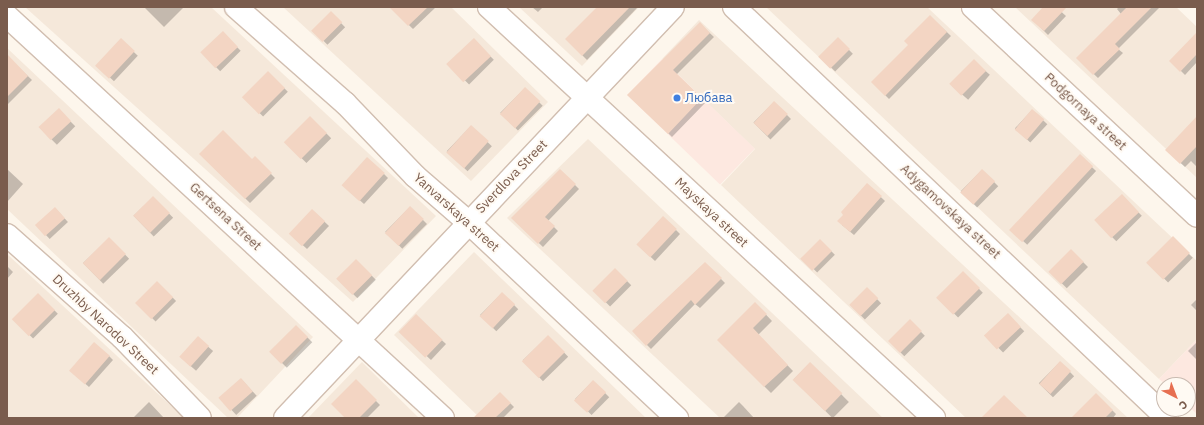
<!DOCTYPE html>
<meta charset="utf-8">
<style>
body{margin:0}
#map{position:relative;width:1204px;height:425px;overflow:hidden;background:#fdf6ec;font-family:"IBM Plex Sans",sans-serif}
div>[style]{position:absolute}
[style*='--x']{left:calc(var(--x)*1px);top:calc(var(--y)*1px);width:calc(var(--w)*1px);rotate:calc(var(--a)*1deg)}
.residential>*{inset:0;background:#f5e8da}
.commercial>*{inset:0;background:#fde8e0;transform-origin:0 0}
.shadow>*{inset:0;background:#0003;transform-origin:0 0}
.building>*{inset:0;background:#f3d5c3;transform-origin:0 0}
.roads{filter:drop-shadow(1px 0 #d1beb0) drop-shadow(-1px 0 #d1beb0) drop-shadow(0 1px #d1beb0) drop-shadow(0 -1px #d1beb0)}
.minor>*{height:22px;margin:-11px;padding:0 11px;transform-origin:11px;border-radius:11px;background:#fff}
.dots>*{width:11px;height:11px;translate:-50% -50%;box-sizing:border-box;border:2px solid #fffaf3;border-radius:50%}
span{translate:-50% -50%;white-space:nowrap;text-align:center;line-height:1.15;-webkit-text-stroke:4px #fffaf3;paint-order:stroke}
.shop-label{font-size:13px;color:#366cbe}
.left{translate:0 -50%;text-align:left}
.street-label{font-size:13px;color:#7a5c4d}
.frame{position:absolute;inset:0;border:8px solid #7a5c4d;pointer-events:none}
.north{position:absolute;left:1156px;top:377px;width:40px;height:40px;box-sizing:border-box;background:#fffaf3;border:1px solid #cabbb1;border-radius:50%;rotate:138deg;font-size:11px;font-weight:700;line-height:16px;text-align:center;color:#7a5c4d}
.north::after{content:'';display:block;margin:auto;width:14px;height:18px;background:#e76f51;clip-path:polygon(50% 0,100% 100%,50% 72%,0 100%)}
</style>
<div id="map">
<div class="residential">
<i style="clip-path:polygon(25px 7px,211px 7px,436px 216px,353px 302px)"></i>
<i style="clip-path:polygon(283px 7px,451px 7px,548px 102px,471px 181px)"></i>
<i style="clip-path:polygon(519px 7px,639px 7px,582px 66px)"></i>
<i style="clip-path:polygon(766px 7px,927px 7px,1197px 261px,1197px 339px,1159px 379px)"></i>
<i style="clip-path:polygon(1015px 7px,1176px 7px,1197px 27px,1197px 178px)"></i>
<i style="clip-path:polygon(699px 20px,1128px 418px,966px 418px,721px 185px,755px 149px,662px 59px)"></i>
<i style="clip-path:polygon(7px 48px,313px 337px,237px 418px,228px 418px,7px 209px)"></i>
<i style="clip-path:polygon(588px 139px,883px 418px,720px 418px,507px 218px)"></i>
<i style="clip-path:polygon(474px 252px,646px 418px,480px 418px,394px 335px)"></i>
<i style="clip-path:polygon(7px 254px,184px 418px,7px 418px)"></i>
<i style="clip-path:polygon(362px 362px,419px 418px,308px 418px)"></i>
</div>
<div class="commercial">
<i style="left:662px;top:59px;width:129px;height:50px;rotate:44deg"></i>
<i style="clip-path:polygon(1197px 339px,1197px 414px,1188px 406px,1188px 385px,1166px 385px,1159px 379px)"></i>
</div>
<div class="shadow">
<i style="clip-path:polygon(144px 7px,184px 7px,164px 27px)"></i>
<i style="clip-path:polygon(390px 7px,436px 7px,413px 29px)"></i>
<i style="clip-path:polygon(532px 7px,543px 7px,538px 12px)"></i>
<i style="clip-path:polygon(609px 7px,638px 7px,587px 60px,566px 39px)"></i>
<i style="clip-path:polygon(1044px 7px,1056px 7px,1066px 16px,1048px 35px,1033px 20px)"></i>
<i style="clip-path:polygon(1119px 7px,1160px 7px,1118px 49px,1123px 53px,1098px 78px,1077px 58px,1121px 14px,1117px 9px)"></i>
<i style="left:331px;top:13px;width:20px;height:25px;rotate:45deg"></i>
<i style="clip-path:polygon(930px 16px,951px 36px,889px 99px,872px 82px,909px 45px)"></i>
<i style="clip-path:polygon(700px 24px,714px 37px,676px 75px,705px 103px,672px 137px,629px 95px)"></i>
<i style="left:223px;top:33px;width:25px;height:29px;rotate:45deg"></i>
<i style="clip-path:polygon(1197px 38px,1197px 62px,1185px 75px,1171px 61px)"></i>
<i style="left:838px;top:39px;width:21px;height:25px;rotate:45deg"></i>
<i style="left:121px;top:40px;width:23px;height:35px;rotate:43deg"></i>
<i style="left:474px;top:40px;width:28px;height:35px;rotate:45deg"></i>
<i style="clip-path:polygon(11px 60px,32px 80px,7px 105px,7px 64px)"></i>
<i style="left:974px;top:61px;width:21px;height:33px;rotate:41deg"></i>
<i style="left:268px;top:72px;width:28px;height:35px;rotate:45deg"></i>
<i style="left:525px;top:88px;width:25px;height:35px;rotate:45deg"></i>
<i style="left:774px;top:102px;width:24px;height:29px;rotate:45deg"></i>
<i style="left:59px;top:110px;width:23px;height:26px;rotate:45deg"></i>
<i style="left:1032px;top:110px;width:21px;height:25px;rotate:43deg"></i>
<i style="left:310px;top:117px;width:30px;height:35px;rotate:45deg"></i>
<i style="clip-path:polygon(1197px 124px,1197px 167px,1191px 161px,1185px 167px,1166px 150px)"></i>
<i style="left:471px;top:126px;width:29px;height:35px;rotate:44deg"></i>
<i style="clip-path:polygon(200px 154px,252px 160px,255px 158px,275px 178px,250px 203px)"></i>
<i style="left:1080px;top:156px;width:22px;height:101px;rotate:43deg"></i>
<i style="clip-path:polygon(7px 169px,23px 184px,7px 202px)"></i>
<i style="clip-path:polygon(560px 170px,579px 189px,548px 221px,558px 231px,543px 247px,513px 218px)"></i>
<i style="left:982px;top:170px;width:23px;height:30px;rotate:45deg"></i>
<i style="clip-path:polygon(384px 174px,388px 178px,364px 204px,347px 189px)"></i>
<i style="clip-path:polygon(867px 184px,885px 201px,854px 235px,842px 225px,845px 215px)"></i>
<i style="left:1122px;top:196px;width:28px;height:36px;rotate:45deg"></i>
<i style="left:153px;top:197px;width:29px;height:27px;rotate:46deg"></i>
<i style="left:410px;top:207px;width:24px;height:35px;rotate:45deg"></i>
<i style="left:55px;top:208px;width:19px;height:25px;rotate:47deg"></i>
<i style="clip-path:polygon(312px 210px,329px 226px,307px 249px,295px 238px)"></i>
<i style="clip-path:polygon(676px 230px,680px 234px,655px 261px,638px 245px)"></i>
<i style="left:109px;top:238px;width:29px;height:36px;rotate:46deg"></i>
<i style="left:1173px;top:238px;width:28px;height:35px;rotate:45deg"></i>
<i style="left:820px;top:240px;width:21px;height:25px;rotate:45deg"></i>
<i style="left:1071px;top:250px;width:24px;height:30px;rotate:45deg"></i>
<i style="left:356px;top:260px;width:28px;height:26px;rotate:45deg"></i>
<i style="clip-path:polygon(705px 263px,725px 283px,700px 308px,695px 304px,651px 349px,633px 331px)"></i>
<i style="clip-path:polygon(7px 266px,13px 272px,7px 279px)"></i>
<i style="left:615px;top:269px;width:23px;height:30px;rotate:45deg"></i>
<i style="left:963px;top:273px;width:28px;height:35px;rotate:45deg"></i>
<i style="left:157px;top:282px;width:27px;height:29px;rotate:45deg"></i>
<i style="left:867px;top:289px;width:20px;height:23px;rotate:45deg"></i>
<i style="left:502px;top:293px;width:23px;height:31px;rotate:45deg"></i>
<i style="left:38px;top:294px;width:28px;height:35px;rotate:45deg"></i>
<i style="clip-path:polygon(1197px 299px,1197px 311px,1191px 305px)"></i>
<i style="clip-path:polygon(755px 303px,772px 321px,758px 335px,793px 371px,771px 393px,718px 340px)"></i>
<i style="left:1008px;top:315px;width:23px;height:30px;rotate:45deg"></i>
<i style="left:416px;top:316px;width:41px;height:22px;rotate:43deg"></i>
<i style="left:910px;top:321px;width:21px;height:29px;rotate:45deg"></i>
<i style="left:296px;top:326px;width:23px;height:36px;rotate:45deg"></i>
<i style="left:548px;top:336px;width:29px;height:35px;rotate:46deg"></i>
<i style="left:198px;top:338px;width:20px;height:26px;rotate:41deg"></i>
<i style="clip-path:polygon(1197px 342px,1197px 360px,1188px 351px)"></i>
<i style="clip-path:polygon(109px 356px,113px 360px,89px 387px,74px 374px)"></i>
<i style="left:1060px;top:362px;width:20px;height:30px;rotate:45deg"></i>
<i style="left:810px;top:363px;width:55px;height:23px;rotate:45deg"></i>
<i style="left:241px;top:379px;width:23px;height:28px;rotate:47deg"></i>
<i style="clip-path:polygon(356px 381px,380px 405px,367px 418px,347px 418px)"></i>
<i style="left:593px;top:381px;width:23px;height:25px;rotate:45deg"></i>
<i style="clip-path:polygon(500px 393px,514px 407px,503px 418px,482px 418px)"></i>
<i style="clip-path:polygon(1096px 394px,1116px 414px,1113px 418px,1072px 418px)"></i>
<i style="clip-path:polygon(149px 402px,164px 418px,133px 418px)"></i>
<i style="clip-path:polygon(739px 402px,743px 406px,754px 418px,724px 417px)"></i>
</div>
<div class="building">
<i style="clip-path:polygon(389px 7px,428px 7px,408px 26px)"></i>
<i style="clip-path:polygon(597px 7px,630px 7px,582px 56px,565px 39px)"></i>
<i style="clip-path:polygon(1043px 7px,1067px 7px,1044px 31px,1031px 20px)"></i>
<i style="clip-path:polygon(1127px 7px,1152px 7px,1115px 44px,1120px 49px,1093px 75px,1076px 58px)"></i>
<i style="left:331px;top:11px;width:16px;height:28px;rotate:45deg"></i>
<i style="clip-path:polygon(930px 15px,947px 32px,885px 96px,871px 82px,908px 45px,904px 41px)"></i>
<i style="clip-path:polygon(700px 22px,710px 33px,673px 70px,702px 98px,668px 134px,627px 95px)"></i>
<i style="left:223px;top:31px;width:22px;height:31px;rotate:47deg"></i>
<i style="clip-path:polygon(1197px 32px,1197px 54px,1180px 72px,1169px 61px)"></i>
<i style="left:838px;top:37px;width:17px;height:28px;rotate:45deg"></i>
<i style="left:121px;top:38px;width:19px;height:38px;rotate:43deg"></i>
<i style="left:474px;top:38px;width:25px;height:38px;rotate:47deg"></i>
<i style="clip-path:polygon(7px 54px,28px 76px,7px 97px)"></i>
<i style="left:974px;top:59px;width:17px;height:35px;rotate:45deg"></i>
<i style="left:268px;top:71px;width:24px;height:37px;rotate:45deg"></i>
<i style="left:525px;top:87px;width:21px;height:37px;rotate:43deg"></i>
<i style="left:774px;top:101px;width:19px;height:30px;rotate:43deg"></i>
<i style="left:59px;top:108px;width:18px;height:28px;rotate:47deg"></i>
<i style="left:1032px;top:109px;width:16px;height:27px;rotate:40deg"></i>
<i style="left:310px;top:116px;width:24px;height:37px;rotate:45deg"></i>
<i style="clip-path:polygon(1197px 116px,1197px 146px,1180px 164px,1165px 150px)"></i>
<i style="left:471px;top:125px;width:24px;height:37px;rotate:42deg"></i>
<i style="clip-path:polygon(223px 130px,252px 159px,255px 156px,272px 173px,245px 199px,199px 154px)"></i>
<i style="left:1080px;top:154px;width:18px;height:104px;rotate:43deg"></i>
<i style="left:367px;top:157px;width:24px;height:38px;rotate:42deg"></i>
<i style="clip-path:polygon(560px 169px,576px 184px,545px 217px,555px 226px,538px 244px,511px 218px)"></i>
<i style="left:982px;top:169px;width:18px;height:32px;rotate:43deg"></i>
<i style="clip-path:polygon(867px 183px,882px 196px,850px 232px,837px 221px,843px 215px,841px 212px)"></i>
<i style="left:1122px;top:194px;width:25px;height:38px;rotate:47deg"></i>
<i style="left:153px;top:196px;width:24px;height:28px;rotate:45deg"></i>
<i style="left:410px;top:206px;width:19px;height:37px;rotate:43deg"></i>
<i style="left:55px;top:207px;width:15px;height:27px;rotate:48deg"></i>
<i style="left:312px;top:209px;width:18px;height:34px;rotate:43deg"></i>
<i style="left:663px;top:216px;width:19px;height:39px;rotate:43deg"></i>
<i style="left:1173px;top:236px;width:24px;height:38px;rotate:45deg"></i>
<i style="left:109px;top:237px;width:24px;height:37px;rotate:45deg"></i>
<i style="left:820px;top:239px;width:17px;height:28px;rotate:45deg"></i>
<i style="left:1071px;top:249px;width:18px;height:32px;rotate:45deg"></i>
<i style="left:356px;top:259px;width:23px;height:28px;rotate:45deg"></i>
<i style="clip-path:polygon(705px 262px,722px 278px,695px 305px,691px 300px,646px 346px,632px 331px)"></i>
<i style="left:615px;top:268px;width:18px;height:32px;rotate:45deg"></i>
<i style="left:963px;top:271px;width:24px;height:38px;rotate:45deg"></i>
<i style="left:157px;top:281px;width:23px;height:31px;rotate:45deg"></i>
<i style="left:867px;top:287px;width:16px;height:25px;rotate:45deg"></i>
<i style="left:502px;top:292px;width:18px;height:33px;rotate:43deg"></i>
<i style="left:38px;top:293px;width:24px;height:37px;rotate:45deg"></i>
<i style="clip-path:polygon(755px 302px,767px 314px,753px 328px,788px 365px,764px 387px,717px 340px)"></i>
<i style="left:1008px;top:313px;width:19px;height:33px;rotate:47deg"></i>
<i style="left:416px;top:314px;width:37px;height:25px;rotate:44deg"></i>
<i style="left:910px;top:319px;width:17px;height:31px;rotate:45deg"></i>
<i style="left:296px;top:325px;width:17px;height:38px;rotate:45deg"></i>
<i style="left:548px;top:335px;width:24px;height:37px;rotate:45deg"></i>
<i style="left:198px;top:336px;width:15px;height:28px;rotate:42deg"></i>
<i style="left:94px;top:342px;width:21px;height:38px;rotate:41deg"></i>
<i style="left:1060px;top:361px;width:15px;height:31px;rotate:42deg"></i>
<i style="left:810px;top:362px;width:45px;height:25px;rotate:44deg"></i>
<i style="left:241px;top:378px;width:18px;height:30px;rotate:49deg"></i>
<i style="clip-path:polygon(356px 379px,377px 400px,359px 418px,345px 418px,331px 404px)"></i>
<i style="left:593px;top:380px;width:18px;height:28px;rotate:43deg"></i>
<i style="clip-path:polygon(500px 392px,511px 403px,495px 418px,473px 418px)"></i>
<i style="clip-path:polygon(1096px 393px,1113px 410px,1105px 418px,1071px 418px)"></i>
<i style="clip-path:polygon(1004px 395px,1028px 418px,981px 418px)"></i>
</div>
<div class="roads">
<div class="minor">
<i style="--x:236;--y:7;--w:145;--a:41.4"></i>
<i style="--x:345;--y:103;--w:101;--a:46.2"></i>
<i style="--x:415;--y:176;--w:70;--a:41"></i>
<i style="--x:468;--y:222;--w:287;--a:43.2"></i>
<i style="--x:489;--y:7;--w:606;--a:42.73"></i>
<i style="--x:734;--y:7;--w:597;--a:43.51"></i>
<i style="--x:973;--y:7;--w:306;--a:43"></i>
<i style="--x:7;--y:16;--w:593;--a:42.68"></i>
<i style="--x:7;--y:235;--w:154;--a:41.6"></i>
<i style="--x:122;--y:337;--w:112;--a:46.1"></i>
<i style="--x:285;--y:418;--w:565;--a:-46.65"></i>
</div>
</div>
<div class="dots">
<i style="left:677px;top:98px;background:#3f7fe0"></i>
</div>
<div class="shop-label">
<span class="left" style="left:685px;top:98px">Любава</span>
</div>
<div class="street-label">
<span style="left:1085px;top:112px;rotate:43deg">Podgornaya street</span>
<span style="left:512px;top:177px;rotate:-46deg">Sverdlova Street</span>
<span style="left:950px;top:212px;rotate:43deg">Adygamovskaya street</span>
<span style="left:456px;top:213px;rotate:42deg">Yanvarskaya street</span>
<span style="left:711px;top:213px;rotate:43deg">Mayskaya street</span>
<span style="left:225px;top:217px;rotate:43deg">Gertsena Street</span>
<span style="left:105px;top:325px;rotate:43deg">Druzhby Narodov Street</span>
</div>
<div class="frame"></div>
<div class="north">С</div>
</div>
